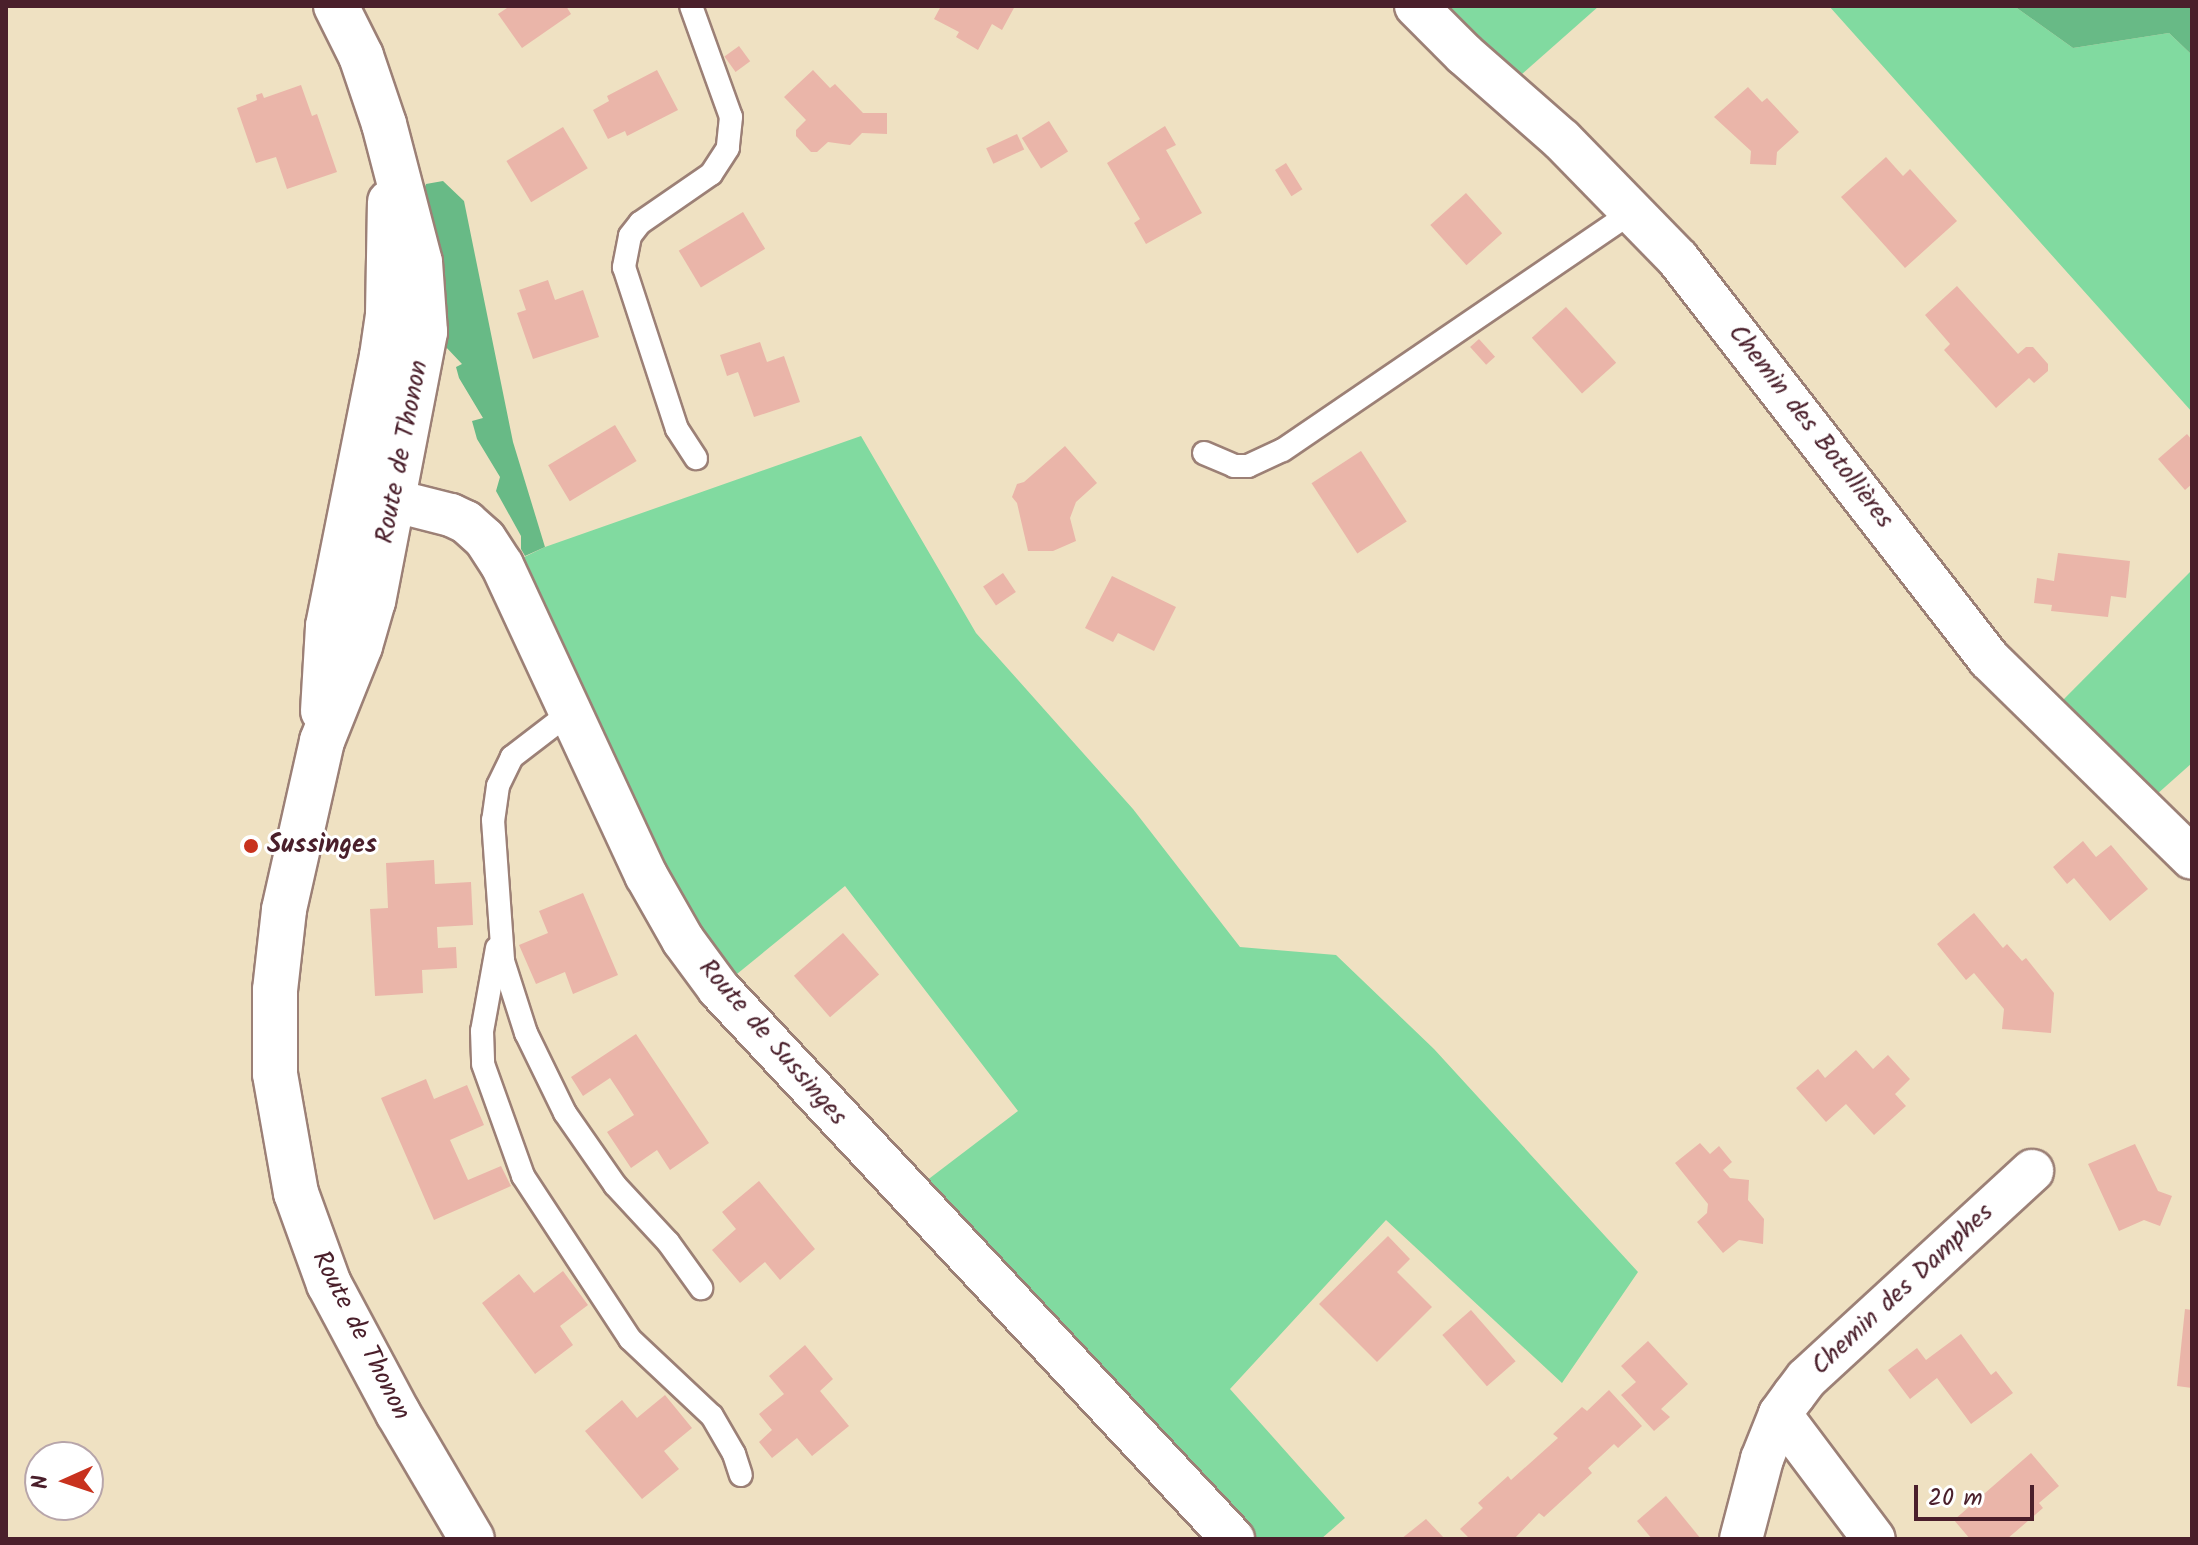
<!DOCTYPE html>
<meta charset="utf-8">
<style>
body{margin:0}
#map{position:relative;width:2198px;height:1545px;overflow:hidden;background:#efe1c2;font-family:Kalam,sans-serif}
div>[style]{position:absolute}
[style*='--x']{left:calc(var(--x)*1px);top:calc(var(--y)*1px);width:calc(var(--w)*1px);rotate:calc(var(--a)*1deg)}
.green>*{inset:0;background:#81daa0}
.forest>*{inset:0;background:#68ba86}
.building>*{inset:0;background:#eab5a9;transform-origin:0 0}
.roads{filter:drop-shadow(2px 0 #9c8076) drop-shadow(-2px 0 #9c8076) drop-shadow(0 2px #9c8076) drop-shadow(0 -2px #9c8076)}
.service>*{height:22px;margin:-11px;padding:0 11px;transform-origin:11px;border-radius:11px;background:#fff}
.minor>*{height:42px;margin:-21px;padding:0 21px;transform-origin:21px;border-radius:21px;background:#fff}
.secondary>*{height:44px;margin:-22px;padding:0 22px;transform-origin:22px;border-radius:22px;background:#fff}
.dots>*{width:22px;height:22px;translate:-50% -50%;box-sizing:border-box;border:4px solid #fff;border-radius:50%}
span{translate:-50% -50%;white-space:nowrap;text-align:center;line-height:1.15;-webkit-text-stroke:6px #fff;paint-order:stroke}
.street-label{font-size:26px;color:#4a1f2b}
.poi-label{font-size:26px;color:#4a1f2b;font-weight:700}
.left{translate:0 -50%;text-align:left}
.frame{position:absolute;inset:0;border:8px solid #4a1f2b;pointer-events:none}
.north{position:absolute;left:24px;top:1441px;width:80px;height:80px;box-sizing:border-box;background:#fff;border:2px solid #b7a5aa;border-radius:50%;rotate:267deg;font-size:22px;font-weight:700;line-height:32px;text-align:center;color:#4a1f2b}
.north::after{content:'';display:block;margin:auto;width:28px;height:36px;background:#c8321e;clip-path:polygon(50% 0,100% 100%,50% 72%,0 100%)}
.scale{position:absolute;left:1914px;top:1485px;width:120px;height:36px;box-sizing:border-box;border:4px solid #4a1f2b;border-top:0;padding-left:10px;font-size:24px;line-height:28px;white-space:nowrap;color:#4a1f2b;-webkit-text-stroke:6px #fff;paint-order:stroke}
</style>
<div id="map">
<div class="green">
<i style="clip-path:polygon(1416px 6px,1599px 6px,1505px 89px)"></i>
<i style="clip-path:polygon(1829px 6px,2014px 6px,2073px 48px,2169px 33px,2192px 55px,2192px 412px)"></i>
<i style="clip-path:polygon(861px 436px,976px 633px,1133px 809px,1240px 947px,1336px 955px,1434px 1049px,1638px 1272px,1562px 1383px,1386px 1220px,1230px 1389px,1345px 1518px,1321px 1539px,1233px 1539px,909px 1194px,1018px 1111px,845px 886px,732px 978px,684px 908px,516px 561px,545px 547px)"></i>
<i style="clip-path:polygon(2192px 570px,2192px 763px,2156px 795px,2062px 701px)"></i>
</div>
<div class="forest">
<i style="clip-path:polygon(2014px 6px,2192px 6px,2192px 55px,2169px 33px,2073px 48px)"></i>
<i style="clip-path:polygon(443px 181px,464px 201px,513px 442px,545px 547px,525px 556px,521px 549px,521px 536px,496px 491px,500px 477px,477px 439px,472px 421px,483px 418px,459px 378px,456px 367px,462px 364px,445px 346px,443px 304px,419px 202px,426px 184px)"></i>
</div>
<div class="building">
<i style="clip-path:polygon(510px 6px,566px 6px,571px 14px,522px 48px,498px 14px)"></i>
<i style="clip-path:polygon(941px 6px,1015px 6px,1002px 30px,992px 24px,978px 50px,956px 37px,959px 32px,934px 19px)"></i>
<i style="left:739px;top:46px;width:19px;height:18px;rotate:54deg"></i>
<i style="clip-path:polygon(657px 70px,678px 110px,627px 136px,625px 131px,608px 139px,593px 110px,609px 101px,607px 96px)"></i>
<i style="clip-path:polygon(813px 70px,830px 88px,835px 84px,863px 113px,887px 113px,887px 134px,862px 133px,850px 145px,828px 142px,817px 152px,811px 152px,796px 136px,796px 130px,806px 120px,784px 97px)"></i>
<i style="clip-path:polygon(301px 85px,312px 116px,317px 114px,337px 172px,287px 189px,276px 157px,256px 163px,237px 108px,257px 100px,256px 95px,262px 93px,264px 98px)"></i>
<i style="clip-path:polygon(1748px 87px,1762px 102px,1767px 98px,1799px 132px,1777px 152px,1776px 165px,1750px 164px,1751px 151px,1714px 117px)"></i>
<i style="left:1049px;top:121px;width:36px;height:32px;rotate:58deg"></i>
<i style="clip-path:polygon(1165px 126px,1176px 145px,1166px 150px,1202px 213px,1146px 244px,1134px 223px,1140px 219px,1107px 163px)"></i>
<i style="left:563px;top:127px;width:48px;height:66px;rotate:59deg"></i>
<i style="left:1017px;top:134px;width:17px;height:34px;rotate:65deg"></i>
<i style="clip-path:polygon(1886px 157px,1903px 176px,1910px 169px,1957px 221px,1905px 268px,1841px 197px)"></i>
<i style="left:1286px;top:163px;width:31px;height:13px;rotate:58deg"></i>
<i style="left:1466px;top:193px;width:54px;height:48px;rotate:48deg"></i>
<i style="left:743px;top:212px;width:43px;height:75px;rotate:59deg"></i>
<i style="clip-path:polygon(548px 280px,555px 300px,583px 290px,599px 337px,533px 359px,517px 313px,526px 310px,519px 290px)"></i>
<i style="clip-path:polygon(1957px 286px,2018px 354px,2026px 347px,2033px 347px,2048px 364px,2048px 371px,2034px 383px,2029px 378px,1996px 408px,1944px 350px,1950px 344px,1925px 315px)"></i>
<i style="left:1566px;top:307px;width:75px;height:46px;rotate:48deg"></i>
<i style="left:1479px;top:339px;width:24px;height:12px;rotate:48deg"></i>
<i style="clip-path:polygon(760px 342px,767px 362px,784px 356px,800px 402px,754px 417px,738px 372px,727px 376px,720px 355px)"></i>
<i style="left:615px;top:425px;width:42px;height:78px;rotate:59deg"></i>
<i style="clip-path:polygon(2187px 434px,2192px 440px,2192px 484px,2185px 490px,2158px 459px)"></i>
<i style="clip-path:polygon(1065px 446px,1097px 483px,1076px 502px,1070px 518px,1076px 541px,1053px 551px,1028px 551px,1017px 503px,1012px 497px,1017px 484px,1024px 482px)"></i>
<i style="left:1361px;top:451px;width:84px;height:59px;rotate:57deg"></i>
<i style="clip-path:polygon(2058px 553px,2130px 561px,2126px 598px,2111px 596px,2108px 617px,2051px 611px,2052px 605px,2034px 603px,2037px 578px,2054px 581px)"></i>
<i style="left:1003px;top:573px;width:23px;height:24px;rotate:56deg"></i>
<i style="clip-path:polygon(1112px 576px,1176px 607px,1154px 651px,1118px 633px,1113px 642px,1085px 628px)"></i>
<i style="clip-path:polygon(2083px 841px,2096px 857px,2111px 845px,2148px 889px,2110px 921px,2074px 878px,2067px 884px,2053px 867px)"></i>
<i style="clip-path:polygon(434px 860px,435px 884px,471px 882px,473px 925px,437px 927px,438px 948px,456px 947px,457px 968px,422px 970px,423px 993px,375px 996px,370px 909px,388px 908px,386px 863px)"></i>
<i style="clip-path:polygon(583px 893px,618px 975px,573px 994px,565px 972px,536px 984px,519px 945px,548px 933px,539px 911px)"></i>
<i style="clip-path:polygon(1974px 913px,2003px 948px,2007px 944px,2022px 961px,2026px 958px,2054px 993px,2051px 1033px,2002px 1029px,2004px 1009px,1974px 973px,1966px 980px,1937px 944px)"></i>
<i style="left:843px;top:933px;width:55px;height:65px;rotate:49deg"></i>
<i style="clip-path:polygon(636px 1034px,709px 1143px,670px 1170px,657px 1150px,631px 1168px,607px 1132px,634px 1115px,622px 1096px,610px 1078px,583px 1096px,571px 1077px)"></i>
<i style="clip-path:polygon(1856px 1050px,1873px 1069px,1888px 1055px,1910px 1079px,1895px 1094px,1906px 1106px,1874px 1135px,1846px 1104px,1826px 1122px,1796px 1088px,1818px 1069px,1825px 1078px)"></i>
<i style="clip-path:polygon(426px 1079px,434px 1099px,467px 1085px,484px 1125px,450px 1140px,468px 1180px,501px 1166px,511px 1186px,434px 1220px,381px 1098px)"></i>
<i style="clip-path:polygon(1700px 1143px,1710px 1154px,1719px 1146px,1732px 1162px,1723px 1170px,1730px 1178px,1749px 1180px,1748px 1200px,1764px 1219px,1763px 1244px,1739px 1240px,1723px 1253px,1697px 1222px,1707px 1213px,1708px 1204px,1675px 1163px)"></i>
<i style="clip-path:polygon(2135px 1144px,2158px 1191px,2172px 1196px,2160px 1226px,2144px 1220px,2119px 1231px,2088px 1164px)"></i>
<i style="clip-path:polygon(759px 1181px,815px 1249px,780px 1280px,765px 1262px,740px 1283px,712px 1250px,736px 1229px,722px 1212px)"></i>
<i style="clip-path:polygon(1388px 1236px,1410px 1259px,1397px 1272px,1432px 1307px,1377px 1362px,1319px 1304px)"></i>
<i style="clip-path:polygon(563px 1271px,588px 1305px,560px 1326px,573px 1345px,535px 1374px,482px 1303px,519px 1274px,534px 1293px)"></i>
<i style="clip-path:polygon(2185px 1309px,2192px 1310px,2192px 1388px,2177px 1386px)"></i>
<i style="left:1471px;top:1310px;width:68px;height:38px;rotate:49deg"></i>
<i style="clip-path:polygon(1961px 1334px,1991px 1375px,1996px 1371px,2013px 1393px,1971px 1424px,1937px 1378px,1910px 1399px,1888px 1370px,1917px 1348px,1926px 1360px)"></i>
<i style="clip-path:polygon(1648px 1341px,1688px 1384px,1661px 1409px,1670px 1417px,1654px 1431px,1621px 1395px,1636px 1382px,1621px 1366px)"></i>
<i style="clip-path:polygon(805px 1345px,833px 1379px,820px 1391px,849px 1426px,812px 1456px,797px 1438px,772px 1458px,759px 1442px,772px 1430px,759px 1414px,784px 1394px,769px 1376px)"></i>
<i style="clip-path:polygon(1609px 1390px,1642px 1426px,1618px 1448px,1614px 1444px,1588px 1468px,1592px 1473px,1544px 1517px,1539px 1513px,1514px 1539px,1470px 1539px,1460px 1529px,1483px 1508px,1478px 1503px,1508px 1476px,1511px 1480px,1558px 1438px,1553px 1434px,1582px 1407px,1587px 1411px)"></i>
<i style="clip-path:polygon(665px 1395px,692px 1428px,664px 1451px,679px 1469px,642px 1499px,585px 1431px,622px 1400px,637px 1418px)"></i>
<i style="clip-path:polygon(2031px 1453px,2059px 1486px,2039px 1503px,2043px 1508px,2007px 1539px,1970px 1539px,1954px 1520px)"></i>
<i style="clip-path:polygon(1666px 1496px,1701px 1539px,1652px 1539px,1637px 1521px)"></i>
<i style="clip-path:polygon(1426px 1519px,1445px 1539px,1401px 1539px)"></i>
</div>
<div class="roads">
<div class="service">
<i style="--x:691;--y:6;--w:118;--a:70.2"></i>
<i style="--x:731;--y:117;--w:31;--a:96"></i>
<i style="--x:728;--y:148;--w:31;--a:123"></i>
<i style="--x:711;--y:174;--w:86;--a:145.4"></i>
<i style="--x:640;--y:223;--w:16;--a:128"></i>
<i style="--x:630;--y:236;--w:32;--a:101"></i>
<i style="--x:624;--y:267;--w:170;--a:71.9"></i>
<i style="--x:677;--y:429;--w:35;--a:57"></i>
<i style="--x:1204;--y:453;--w:33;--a:23"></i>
<i style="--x:1234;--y:466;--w:14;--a:0"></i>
<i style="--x:1248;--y:466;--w:38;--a:-25"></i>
<i style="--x:1283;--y:450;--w:424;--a:-34.3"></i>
<i style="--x:568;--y:714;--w:71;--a:142.5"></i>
<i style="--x:512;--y:757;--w:32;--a:116"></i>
<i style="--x:498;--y:786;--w:34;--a:98"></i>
<i style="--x:493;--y:820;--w:141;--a:85.9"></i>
<i style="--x:503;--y:961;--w:76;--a:72.3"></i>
<i style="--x:526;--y:1033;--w:89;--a:64"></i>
<i style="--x:565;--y:1113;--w:88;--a:55.2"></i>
<i style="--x:615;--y:1185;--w:78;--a:47.1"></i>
<i style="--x:668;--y:1242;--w:57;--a:54.3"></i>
<i style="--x:497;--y:948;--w:84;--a:100.2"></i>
<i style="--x:482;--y:1031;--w:33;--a:88"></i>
<i style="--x:483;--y:1064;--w:119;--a:70.3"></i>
<i style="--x:523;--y:1176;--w:195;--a:56.7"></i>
<i style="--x:630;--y:1339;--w:112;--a:43.2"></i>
<i style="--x:712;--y:1416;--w:44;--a:59.9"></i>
<i style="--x:734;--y:1454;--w:22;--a:72"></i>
</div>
<div class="minor">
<i style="--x:1416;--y:6;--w:68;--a:45"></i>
<i style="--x:1464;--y:54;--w:130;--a:41.3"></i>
<i style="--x:1562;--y:140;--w:166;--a:45.7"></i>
<i style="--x:1678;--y:259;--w:507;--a:52.13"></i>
<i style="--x:1989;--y:659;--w:284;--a:44.4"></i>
<i style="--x:360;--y:492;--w:94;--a:14.2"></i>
<i style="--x:451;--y:515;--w:17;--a:25"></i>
<i style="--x:466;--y:522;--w:25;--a:42"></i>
<i style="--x:485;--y:539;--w:31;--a:57"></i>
<i style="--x:502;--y:565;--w:342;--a:65.1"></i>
<i style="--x:646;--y:875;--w:75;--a:60.4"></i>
<i style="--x:683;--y:940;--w:61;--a:53.7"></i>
<i style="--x:719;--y:989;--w:753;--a:46.94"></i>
<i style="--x:1780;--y:1414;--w:156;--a:53.1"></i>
<i style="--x:1741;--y:1539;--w:83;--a:-75.3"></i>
<i style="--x:1762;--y:1459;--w:48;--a:-68.2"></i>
<i style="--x:1780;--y:1414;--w:24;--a:-54"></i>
<i style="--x:1794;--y:1395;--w:21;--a:-53"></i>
<i style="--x:1807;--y:1378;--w:306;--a:-42.6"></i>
</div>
<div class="secondary">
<i style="--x:336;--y:6;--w:56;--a:63.4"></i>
<i style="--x:361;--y:56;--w:72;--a:71.3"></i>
<i style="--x:384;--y:124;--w:143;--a:75.4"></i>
<i style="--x:420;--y:262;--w:70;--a:85.9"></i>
<i style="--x:425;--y:332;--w:274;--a:100.9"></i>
<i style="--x:373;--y:601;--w:47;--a:106.1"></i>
<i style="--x:360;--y:646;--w:102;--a:111.8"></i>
<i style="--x:322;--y:741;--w:173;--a:102.7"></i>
<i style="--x:284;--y:910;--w:81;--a:96.4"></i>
<i style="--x:275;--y:990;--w:84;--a:90"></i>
<i style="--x:275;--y:1074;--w:121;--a:80"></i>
<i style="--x:296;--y:1193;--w:97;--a:70.1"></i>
<i style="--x:329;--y:1284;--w:146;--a:61.9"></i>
<i style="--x:398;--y:1413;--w:146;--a:59.6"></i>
<i style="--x:323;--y:711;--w:85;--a:-86.6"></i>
<i style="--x:328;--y:626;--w:275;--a:-78.7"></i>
<i style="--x:382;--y:356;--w:41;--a:-81.7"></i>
<i style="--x:388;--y:315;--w:113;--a:-89"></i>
</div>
</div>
<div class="dots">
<i style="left:251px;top:846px;background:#c8321e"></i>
</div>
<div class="street-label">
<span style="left:1810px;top:427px;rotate:52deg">Chemin des Botollières</span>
<span style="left:403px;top:452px;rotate:-79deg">Route de Thonon</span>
<span style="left:772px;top:1043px;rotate:49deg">Route de Sussinges</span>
<span style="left:1903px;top:1290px;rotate:-43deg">Chemin des Damphes</span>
<span style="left:360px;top:1336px;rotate:63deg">Route de Thonon</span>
</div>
<div class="poi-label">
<span class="left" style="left:267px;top:846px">Sussinges</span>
</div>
<div class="frame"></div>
<div class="north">N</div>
<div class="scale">20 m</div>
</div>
